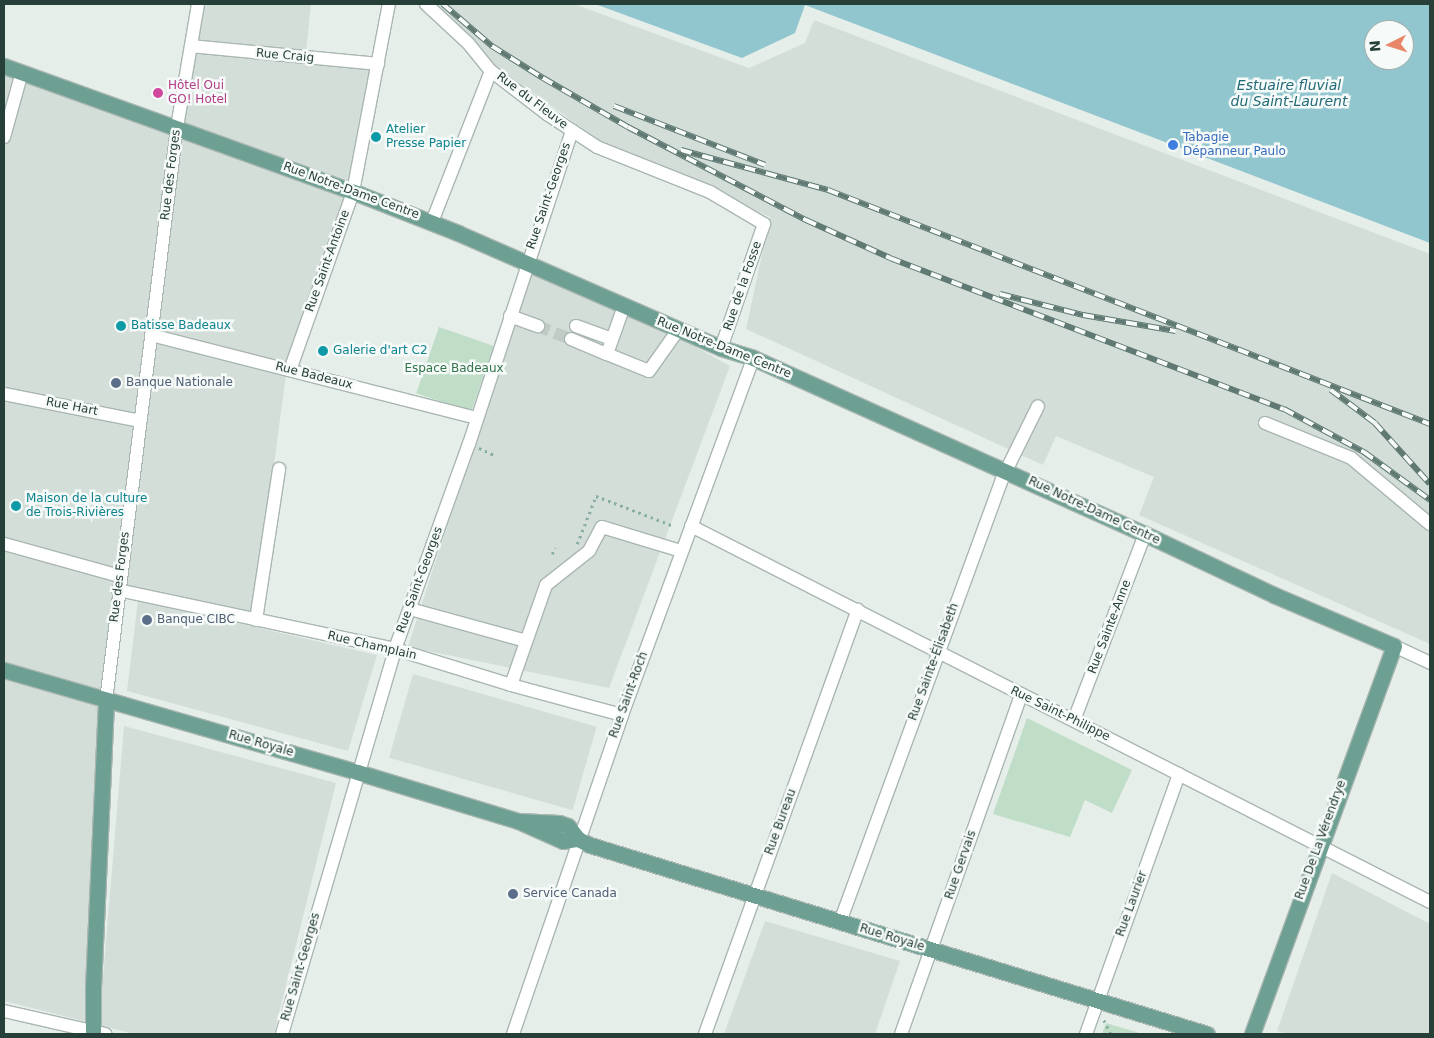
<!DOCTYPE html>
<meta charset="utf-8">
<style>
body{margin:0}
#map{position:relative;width:1434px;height:1038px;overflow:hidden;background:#e6eeea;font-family:"DejaVu Sans",sans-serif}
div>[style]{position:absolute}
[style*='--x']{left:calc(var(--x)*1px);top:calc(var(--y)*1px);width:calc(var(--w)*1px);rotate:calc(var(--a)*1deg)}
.built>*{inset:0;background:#d4ded9;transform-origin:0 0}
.green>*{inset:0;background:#c0ddc8;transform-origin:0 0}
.water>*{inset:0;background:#92c6cf}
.minor-tunnel>*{height:12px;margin-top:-6px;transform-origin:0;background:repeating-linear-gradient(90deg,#c0cbc6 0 12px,transparent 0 18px)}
.path>*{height:2.5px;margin-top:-1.25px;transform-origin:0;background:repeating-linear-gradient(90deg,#88afa3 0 2.5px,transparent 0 6.5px)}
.roads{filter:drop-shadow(1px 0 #a9b6b1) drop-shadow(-1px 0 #a9b6b1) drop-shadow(0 1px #a9b6b1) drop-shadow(0 -1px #a9b6b1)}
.minor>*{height:12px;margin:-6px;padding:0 6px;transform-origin:6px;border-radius:6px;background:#fff}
.major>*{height:15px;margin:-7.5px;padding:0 7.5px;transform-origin:7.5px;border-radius:7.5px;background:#6da092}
.rail>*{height:5.5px;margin-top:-2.75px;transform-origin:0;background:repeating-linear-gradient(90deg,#f6faf8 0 11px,#607a73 0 22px);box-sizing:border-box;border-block:1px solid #607a73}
.dots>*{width:14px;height:14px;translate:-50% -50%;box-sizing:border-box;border:2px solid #f6faf8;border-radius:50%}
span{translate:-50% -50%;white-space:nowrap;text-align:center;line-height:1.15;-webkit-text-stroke:5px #f6faf8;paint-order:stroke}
.street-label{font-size:12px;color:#263f38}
.hotel-label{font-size:12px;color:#b23c85}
.left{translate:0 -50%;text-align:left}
.culture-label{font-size:12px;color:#0d838f}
.shop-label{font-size:12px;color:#366cbe}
.park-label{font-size:12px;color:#32744b}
.service-label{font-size:12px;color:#4e5e75}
.water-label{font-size:14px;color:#236b78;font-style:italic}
.frame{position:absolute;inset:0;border:5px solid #263f38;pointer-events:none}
.north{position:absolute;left:1364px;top:20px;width:50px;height:50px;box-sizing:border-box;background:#f6faf8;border:1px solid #a3afab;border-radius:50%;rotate:265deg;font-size:14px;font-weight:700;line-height:20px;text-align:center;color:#263f38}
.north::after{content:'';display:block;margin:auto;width:18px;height:22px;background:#e98668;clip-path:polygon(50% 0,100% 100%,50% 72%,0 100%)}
</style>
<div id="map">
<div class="built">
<i style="clip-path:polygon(204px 4px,311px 4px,306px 52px,193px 48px)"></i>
<i style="clip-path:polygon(431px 4px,574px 4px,749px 68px,805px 43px,814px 20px,1430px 254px,1430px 644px,1139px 515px,1154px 477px,1056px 436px,1043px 465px,746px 329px,770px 217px,603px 143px,497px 67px)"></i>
<i style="clip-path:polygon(193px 49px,381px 57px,353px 192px,179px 126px)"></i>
<i style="clip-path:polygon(4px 66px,18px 71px,4px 123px)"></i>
<i style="clip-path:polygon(22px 68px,175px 128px,141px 418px,4px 394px,4px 135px)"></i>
<i style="clip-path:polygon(178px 129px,352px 193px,286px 374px,254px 616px,127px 590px,138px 467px)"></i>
<i style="clip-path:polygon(533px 257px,730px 366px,609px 688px,408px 647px)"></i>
<i style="clip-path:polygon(4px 395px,141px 421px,115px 693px,4px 662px)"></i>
<i style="clip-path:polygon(138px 600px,377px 655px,348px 751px,127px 691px)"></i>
<i style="clip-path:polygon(4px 672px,112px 708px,91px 1023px,4px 1001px)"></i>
<i style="left:413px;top:674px;width:191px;height:87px;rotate:16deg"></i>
<i style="clip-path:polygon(124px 726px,336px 783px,274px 1034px,134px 1034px,99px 1025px)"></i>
<i style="clip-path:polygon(1332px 873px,1430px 924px,1430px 1034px,1287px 1034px,1277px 1031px)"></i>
<i style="clip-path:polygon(765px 921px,900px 961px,875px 1034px,724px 1034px)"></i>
</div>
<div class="green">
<i style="left:439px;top:327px;width:58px;height:70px;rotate:19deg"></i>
<i style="clip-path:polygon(1027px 718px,1132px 770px,1112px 813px,1085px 800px,1070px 837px,993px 814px)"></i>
<i style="clip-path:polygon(1106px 1023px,1143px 1034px,1102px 1034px)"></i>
</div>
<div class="water">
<i style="clip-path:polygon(evenodd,595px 4px,1430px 4px,1430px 243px,805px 5px,795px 33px,742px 58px,595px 4px,1374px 30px,1404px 30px,1404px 60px,1374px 60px,1374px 30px)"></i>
</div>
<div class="minor-tunnel">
<i style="--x:538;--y:326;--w:35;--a:22"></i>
</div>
<div class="path">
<i style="--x:479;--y:448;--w:17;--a:25"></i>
<i style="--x:577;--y:544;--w:52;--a:-68.4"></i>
<i style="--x:596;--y:496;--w:84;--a:21"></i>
<i style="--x:552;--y:554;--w:7;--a:-63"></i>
<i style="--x:1104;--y:1020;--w:16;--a:63"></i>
</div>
<div class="roads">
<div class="minor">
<i style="--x:426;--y:4;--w:57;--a:42.9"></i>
<i style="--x:468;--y:43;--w:36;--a:51"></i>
<i style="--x:491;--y:71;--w:71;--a:37.5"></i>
<i style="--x:547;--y:114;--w:60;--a:33.4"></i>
<i style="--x:597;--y:147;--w:122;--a:21.7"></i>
<i style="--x:710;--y:192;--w:63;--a:30.7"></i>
<i style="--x:764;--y:224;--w:131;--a:109.1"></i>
<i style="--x:191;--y:46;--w:188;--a:5.5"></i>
<i style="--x:4;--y:137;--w:67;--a:-74.5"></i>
<i style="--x:432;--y:222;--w:162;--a:-68.7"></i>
<i style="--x:624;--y:306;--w:51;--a:109.5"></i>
<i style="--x:607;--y:354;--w:45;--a:22"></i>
<i style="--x:649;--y:371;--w:50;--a:-54.7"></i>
<i style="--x:510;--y:316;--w:30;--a:20"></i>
<i style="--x:576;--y:326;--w:38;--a:20"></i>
<i style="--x:151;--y:335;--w:336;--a:14.3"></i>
<i style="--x:571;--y:339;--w:39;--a:23"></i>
<i style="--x:290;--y:370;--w:189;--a:-70.5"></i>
<i style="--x:353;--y:192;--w:191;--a:-79.2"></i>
<i style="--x:4;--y:394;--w:139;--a:11.2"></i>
<i style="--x:1265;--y:423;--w:93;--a:22.1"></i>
<i style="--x:1351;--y:458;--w:103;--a:39.9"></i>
<i style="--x:691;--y:526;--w:829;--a:26.97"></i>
<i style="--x:4;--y:544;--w:119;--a:15.5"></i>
<i style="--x:118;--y:590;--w:283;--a:12"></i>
<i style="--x:395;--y:649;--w:121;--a:17.2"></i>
<i style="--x:511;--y:685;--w:115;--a:15.1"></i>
<i style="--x:410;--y:609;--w:120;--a:15.4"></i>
<i style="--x:256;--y:620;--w:153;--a:-81.3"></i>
<i style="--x:1394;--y:646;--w:40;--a:25"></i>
<i style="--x:511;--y:685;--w:106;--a:-70.7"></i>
<i style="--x:546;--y:585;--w:55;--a:-38.3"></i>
<i style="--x:589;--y:551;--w:27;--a:-62"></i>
<i style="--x:602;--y:527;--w:83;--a:16.9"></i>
<i style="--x:106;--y:701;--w:578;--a:-82.95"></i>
<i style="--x:177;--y:127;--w:125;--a:-80.3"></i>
<i style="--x:1074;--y:720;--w:199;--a:-69.1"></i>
<i style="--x:840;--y:922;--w:472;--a:-69.9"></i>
<i style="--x:1002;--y:479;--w:81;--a:-63.7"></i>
<i style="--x:4;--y:1011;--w:104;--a:12.8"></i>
<i style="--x:282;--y:1034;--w:401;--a:-73.6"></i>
<i style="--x:395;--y:649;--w:218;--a:-70.2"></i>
<i style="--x:469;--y:444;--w:330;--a:-71.8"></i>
<i style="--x:513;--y:1034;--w:337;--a:-71.1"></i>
<i style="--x:622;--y:715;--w:380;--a:-69.8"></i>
<i style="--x:705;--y:1034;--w:451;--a:-70.2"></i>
<i style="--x:901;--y:1034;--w:360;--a:-70.5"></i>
<i style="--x:1086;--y:1034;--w:276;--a:-70.3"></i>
</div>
<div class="major">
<i style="--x:4;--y:66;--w:377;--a:19.8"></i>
<i style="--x:359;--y:194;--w:106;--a:21.5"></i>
<i style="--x:458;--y:233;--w:287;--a:23.6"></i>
<i style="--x:721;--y:348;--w:34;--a:17"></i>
<i style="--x:753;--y:358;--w:430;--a:24.2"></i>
<i style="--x:1145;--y:534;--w:143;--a:25.3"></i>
<i style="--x:1274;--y:595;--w:130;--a:23"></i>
<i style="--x:1394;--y:646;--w:413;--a:110.1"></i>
<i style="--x:4;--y:670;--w:367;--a:16.1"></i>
<i style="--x:357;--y:772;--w:168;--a:16.9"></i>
<i style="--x:518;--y:821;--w:49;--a:24"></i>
<i style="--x:563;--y:841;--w:15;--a:-8"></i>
<i style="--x:518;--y:821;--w:41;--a:2.8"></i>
<i style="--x:559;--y:823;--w:9;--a:18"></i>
<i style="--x:568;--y:826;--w:16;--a:52"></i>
<i style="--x:578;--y:839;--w:13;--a:27"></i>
<i style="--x:590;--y:845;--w:645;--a:17.03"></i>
<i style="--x:93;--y:1034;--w:46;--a:-90"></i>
<i style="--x:93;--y:988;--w:287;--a:-87.4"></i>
</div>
</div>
<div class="rail">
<i style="--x:443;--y:4;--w:65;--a:40.6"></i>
<i style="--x:492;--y:46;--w:60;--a:32.1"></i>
<i style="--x:543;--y:78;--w:98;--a:30"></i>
<i style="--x:628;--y:127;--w:201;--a:27.6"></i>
<i style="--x:806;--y:220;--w:92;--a:24.3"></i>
<i style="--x:890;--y:258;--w:422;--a:21"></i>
<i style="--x:1284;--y:409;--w:91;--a:28.3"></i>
<i style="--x:1364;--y:452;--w:82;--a:36"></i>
<i style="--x:614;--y:106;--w:162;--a:21.3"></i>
<i style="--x:681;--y:150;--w:152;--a:15.2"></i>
<i style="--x:828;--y:190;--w:646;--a:21.24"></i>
<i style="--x:1000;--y:294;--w:86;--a:14.2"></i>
<i style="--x:1083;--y:315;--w:94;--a:9.8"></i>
<i style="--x:1331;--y:390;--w:55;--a:36.9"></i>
<i style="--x:1375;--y:423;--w:82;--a:48"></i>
</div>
<div class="dots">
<i style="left:158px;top:93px;background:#d1479c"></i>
<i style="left:376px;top:137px;background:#0f9aa8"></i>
<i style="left:1173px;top:145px;background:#3f7fe0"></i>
<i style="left:121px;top:326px;background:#0f9aa8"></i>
<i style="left:323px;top:351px;background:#0f9aa8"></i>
<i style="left:116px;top:383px;background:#5c6f8a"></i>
<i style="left:16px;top:506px;background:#0f9aa8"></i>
<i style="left:147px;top:620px;background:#5c6f8a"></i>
<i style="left:513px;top:894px;background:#5c6f8a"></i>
</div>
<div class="street-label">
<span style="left:285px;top:56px;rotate:5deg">Rue Craig</span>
<span style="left:532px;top:101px;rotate:37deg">Rue du Fleuve</span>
<span style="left:171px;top:175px;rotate:-83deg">Rue des Forges</span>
<span style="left:351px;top:191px;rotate:20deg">Rue Notre-Dame Centre</span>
<span style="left:549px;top:196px;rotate:-71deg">Rue Saint-Georges</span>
<span style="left:328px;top:261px;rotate:-70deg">Rue Saint-Antoine</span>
<span style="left:743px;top:286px;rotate:-71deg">Rue de la Fosse</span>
<span style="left:724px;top:348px;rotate:22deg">Rue Notre-Dame Centre</span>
<span style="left:314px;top:376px;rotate:14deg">Rue Badeaux</span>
<span style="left:72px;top:407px;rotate:11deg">Rue Hart</span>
<span style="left:1094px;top:511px;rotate:25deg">Rue Notre-Dame Centre</span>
<span style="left:120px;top:577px;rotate:-83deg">Rue des Forges</span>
<span style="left:420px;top:580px;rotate:-70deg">Rue Saint-Georges</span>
<span style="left:1110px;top:627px;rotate:-69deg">Rue Sainte-Anne</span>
<span style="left:372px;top:646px;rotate:13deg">Rue Champlain</span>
<span style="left:934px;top:662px;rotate:-70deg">Rue Sainte-Élisabeth</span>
<span style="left:629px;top:695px;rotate:-70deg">Rue Saint-Roch</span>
<span style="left:1060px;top:714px;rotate:26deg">Rue Saint-Philippe</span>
<span style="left:261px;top:744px;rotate:16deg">Rue Royale</span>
<span style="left:781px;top:822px;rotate:-70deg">Rue Bureau</span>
<span style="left:1321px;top:840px;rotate:-70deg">Rue De La Vérendrye</span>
<span style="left:961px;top:865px;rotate:-71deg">Rue Gervais</span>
<span style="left:1132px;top:904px;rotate:-70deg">Rue Laurier</span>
<span style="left:892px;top:938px;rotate:17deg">Rue Royale</span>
<span style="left:301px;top:967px;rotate:-74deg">Rue Saint-Georges</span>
</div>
<div class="hotel-label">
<span class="left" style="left:168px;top:93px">Hôtel Oui<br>GO! Hotel</span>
</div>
<div class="culture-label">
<span class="left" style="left:386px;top:137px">Atelier<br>Presse Papier</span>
<span class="left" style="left:131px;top:326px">Batisse Badeaux</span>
<span class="left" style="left:333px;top:351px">Galerie d'art C2</span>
<span class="left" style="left:26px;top:506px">Maison de la culture<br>de Trois-Rivières</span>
</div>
<div class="shop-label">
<span class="left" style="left:1183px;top:145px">Tabagie<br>Dépanneur Paulo</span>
</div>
<div class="park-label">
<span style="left:454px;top:369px">Espace Badeaux</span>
</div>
<div class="service-label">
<span class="left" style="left:126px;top:383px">Banque Nationale</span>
<span class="left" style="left:157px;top:620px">Banque CIBC</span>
<span class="left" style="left:523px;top:894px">Service Canada</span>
</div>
<div class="water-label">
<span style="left:1289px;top:93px">Estuaire fluvial<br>du Saint-Laurent</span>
</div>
<div class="frame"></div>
<div class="north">N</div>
</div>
